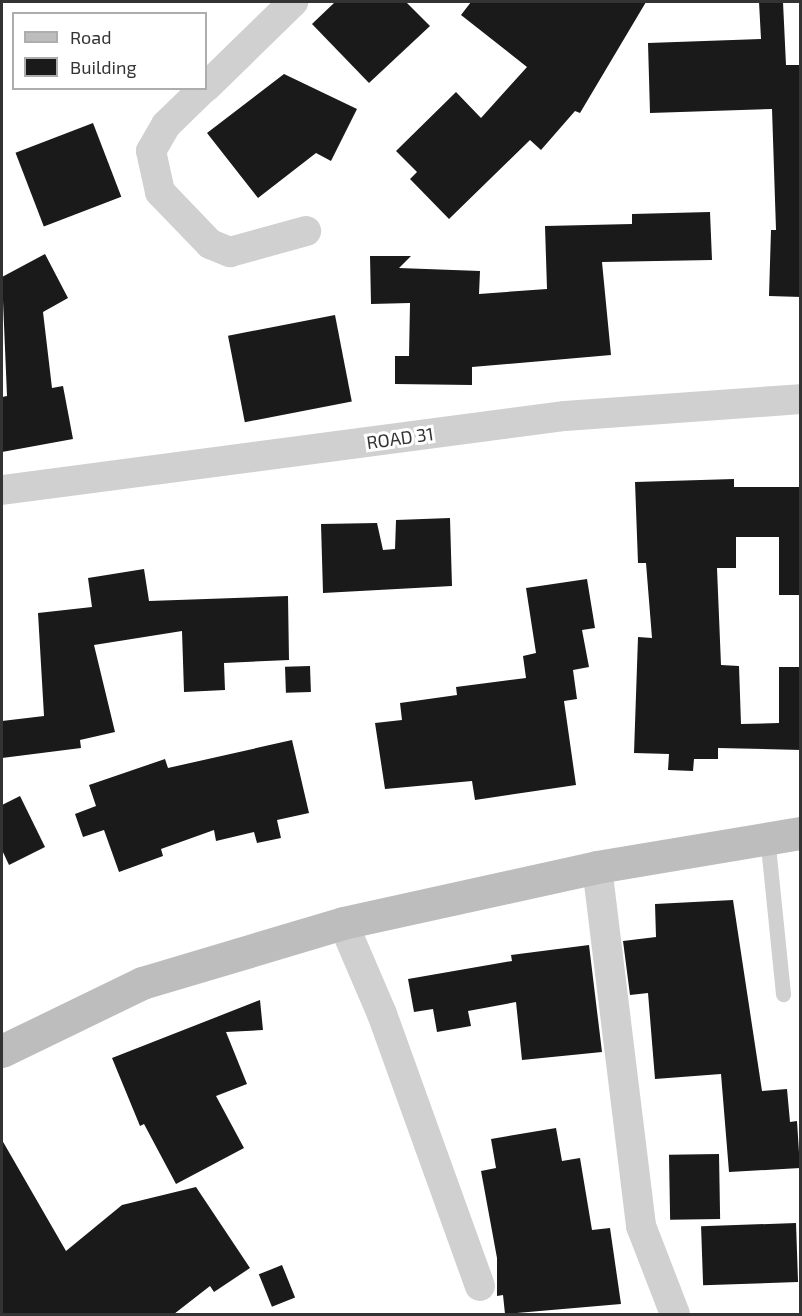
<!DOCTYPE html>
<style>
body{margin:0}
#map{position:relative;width:802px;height:1316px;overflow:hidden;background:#fff;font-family:"Exo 2",sans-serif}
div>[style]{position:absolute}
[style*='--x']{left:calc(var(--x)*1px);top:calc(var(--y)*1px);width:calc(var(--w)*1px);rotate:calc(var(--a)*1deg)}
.building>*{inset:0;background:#1a1a1a;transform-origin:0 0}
.lane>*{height:15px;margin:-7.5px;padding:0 7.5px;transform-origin:7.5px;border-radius:7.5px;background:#d0d0d0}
.street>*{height:30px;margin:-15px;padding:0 15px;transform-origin:15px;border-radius:15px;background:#d0d0d0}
.secondary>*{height:33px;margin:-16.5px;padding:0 16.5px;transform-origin:16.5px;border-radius:16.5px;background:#bdbdbd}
span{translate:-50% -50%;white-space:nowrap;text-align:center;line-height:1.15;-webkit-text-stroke:6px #fff;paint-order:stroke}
.street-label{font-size:18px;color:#333}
.frame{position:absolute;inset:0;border:3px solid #333;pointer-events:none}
.legend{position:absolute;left:12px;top:12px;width:195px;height:78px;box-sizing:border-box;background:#fff;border:2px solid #adadad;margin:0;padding:8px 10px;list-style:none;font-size:18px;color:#333}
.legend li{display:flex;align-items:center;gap:12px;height:30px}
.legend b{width:30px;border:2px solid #adadad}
</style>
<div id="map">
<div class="building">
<i style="clip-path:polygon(335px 2px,406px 2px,430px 26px,369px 83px,312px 24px)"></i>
<i style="clip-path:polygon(471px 2px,646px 2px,580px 113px,575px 111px,541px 150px,530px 140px,449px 219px,410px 179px,417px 172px,396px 151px,456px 92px,481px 118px,527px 67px,461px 15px)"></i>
<i style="clip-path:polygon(759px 2px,783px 2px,786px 65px,801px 65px,801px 297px,769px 296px,771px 230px,776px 230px,772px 109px,650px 113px,648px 43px,761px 39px)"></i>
<i style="clip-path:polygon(284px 74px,357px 109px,331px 161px,316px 153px,258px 198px,207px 133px)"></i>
<i style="left:93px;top:123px;width:79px;height:83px;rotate:69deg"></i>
<i style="clip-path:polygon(710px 212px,712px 260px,602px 262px,611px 355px,472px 367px,472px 385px,395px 384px,395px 356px,409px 356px,410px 303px,371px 304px,370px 256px,411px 256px,399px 268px,480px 271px,479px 294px,547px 289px,545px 226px,632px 224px,632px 214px)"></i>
<i style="clip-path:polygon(45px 254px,68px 298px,43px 312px,52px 388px,63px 386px,73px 439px,2px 452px,2px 397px,7px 396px,2px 277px)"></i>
<i style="left:335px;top:315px;width:88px;height:109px;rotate:79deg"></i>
<i style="clip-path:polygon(734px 479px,734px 487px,801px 487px,801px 595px,779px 595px,779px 537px,736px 537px,736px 568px,717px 568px,721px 665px,739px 666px,741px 724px,779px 723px,779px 667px,801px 667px,801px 750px,718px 748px,718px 759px,694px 759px,693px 771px,668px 770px,669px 754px,634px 753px,638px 637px,652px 638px,646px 563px,638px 563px,635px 482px)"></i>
<i style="clip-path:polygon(450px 518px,452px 586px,323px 593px,321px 524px,377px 523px,383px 550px,395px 549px,396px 520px)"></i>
<i style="clip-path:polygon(144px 569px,149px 601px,288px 596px,289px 660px,224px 663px,225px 690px,184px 692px,182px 631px,94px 645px,115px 732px,80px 740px,81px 748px,2px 758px,2px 721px,44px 716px,38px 613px,92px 607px,88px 578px)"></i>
<i style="clip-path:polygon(587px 579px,595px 628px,582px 630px,589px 667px,573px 670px,577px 699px,564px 701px,576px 785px,475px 800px,472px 781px,385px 789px,375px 723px,402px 720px,400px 703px,457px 695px,456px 687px,526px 678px,523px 656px,536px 653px,526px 588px)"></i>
<i style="left:310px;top:666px;width:26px;height:25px;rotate:88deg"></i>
<i style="clip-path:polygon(292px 740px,309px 813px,277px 820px,281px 838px,257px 843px,254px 832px,216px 841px,214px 830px,161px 849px,163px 856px,119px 872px,104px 830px,83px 837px,75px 814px,96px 806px,89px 785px,165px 759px,168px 768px)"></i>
<i style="clip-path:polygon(20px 796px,45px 847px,9px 865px,2px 850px,2px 805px)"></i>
<i style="clip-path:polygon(733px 900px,762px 1091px,787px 1089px,790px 1122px,797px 1121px,800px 1168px,729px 1172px,721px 1074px,655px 1079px,648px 993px,630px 995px,623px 941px,656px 937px,655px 904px)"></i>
<i style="clip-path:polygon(589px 945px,602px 1052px,522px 1060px,516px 1002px,468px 1011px,471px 1026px,437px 1032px,433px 1009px,414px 1012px,408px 979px,512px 961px,511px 955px)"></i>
<i style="clip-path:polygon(260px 1000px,263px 1030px,226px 1032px,247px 1084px,216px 1096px,244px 1148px,176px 1184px,144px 1124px,140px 1126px,112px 1058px)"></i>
<i style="clip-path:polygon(556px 1128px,562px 1161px,580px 1158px,592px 1230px,610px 1228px,621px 1304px,505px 1314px,503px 1295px,497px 1296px,497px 1258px,481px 1171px,496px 1168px,491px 1139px)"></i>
<i style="clip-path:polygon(2px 1140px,66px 1251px,122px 1205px,196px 1187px,250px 1268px,214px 1292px,210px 1286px,174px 1314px,2px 1314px)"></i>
<i style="left:719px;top:1154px;width:65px;height:50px;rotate:89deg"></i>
<i style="left:796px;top:1223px;width:59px;height:95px;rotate:88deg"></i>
<i style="left:282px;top:1265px;width:35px;height:25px;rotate:68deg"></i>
</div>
<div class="lane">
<i style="--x:767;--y:836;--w:159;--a:84.2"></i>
</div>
<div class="street">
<i style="--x:206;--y:87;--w:122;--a:-44.3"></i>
<i style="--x:204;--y:88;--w:53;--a:135.8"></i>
<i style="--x:166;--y:125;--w:30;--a:120"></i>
<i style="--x:151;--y:151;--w:42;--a:77.6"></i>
<i style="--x:160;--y:192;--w:72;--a:46.1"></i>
<i style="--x:210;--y:244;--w:22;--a:22"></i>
<i style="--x:230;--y:252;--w:79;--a:-15.4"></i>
<i style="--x:2;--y:490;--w:568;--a:-7.49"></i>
<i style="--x:565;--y:416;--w:236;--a:-4.1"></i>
<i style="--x:597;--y:867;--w:362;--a:83"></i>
<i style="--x:641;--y:1226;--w:94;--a:68.9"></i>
<i style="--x:343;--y:923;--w:99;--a:66.8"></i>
<i style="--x:382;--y:1014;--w:289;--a:70.2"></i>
</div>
<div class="secondary">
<i style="--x:2;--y:1051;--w:156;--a:-25.9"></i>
<i style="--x:142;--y:983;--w:210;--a:-16.6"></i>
<i style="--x:343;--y:923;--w:260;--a:-12.4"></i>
<i style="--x:597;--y:867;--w:206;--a:-9.5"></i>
</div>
<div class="street-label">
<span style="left:400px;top:438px;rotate:-8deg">ROAD 31</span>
</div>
<div class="frame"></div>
<ul class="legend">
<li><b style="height:8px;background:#bdbdbd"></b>Road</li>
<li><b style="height:16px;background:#1a1a1a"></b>Building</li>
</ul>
</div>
